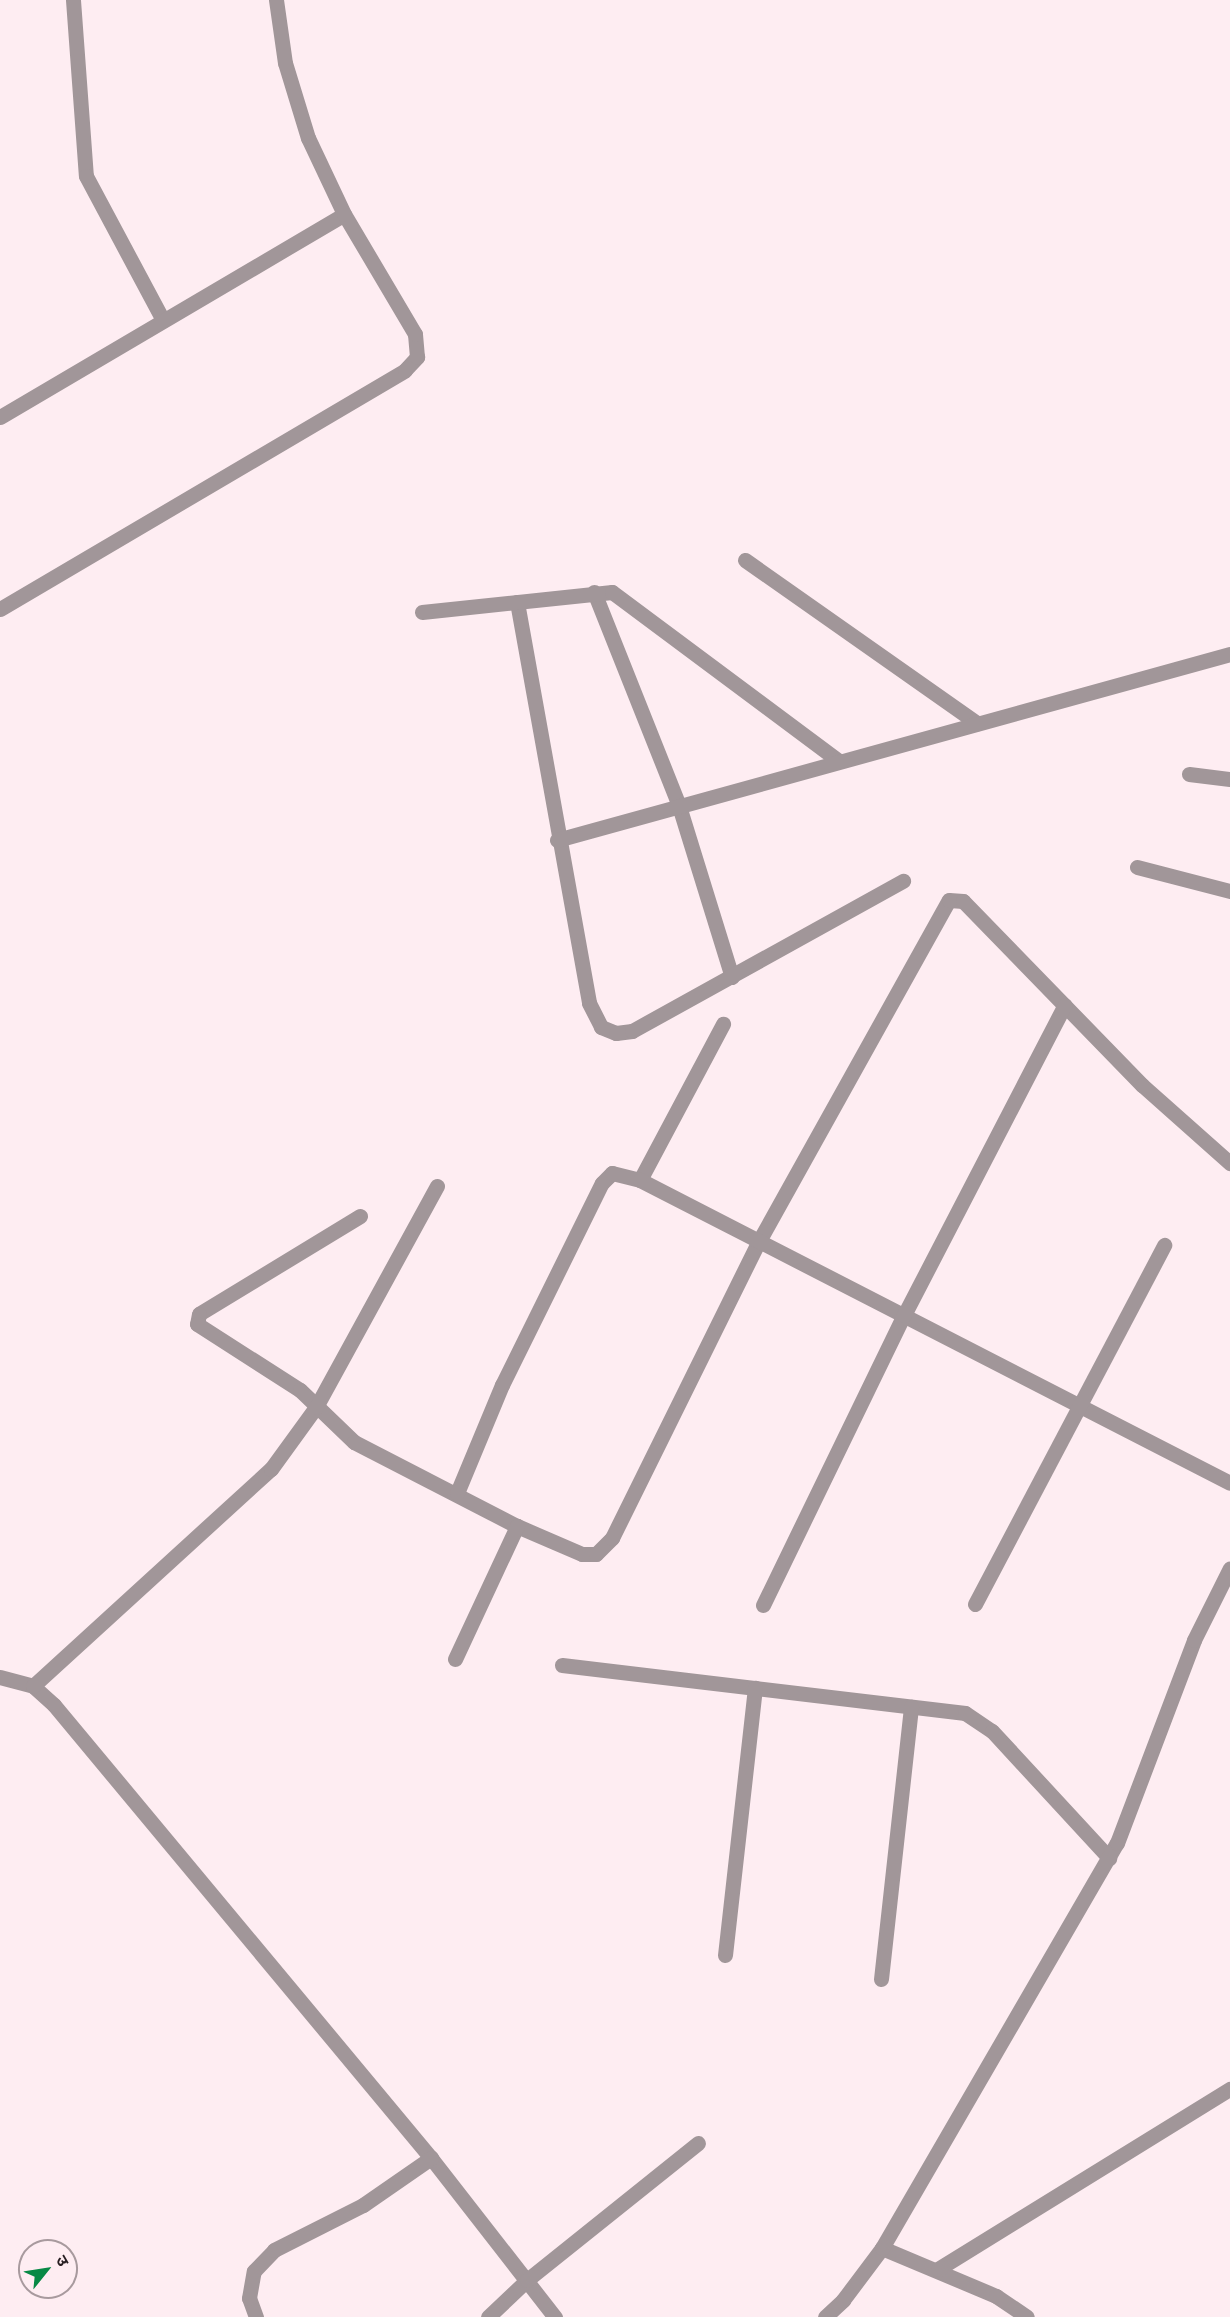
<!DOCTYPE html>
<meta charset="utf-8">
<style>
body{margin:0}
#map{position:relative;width:1230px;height:2317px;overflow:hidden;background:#feedf2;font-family:Raleway,"Noto Sans Devanagari",sans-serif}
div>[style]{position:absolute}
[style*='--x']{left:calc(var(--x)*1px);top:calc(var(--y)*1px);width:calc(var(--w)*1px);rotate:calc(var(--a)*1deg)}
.minor>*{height:15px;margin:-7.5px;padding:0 7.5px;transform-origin:7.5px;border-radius:7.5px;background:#a19699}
span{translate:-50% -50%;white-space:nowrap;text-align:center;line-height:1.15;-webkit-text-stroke:4.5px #feedf2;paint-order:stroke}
.north{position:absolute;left:18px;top:2239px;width:60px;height:60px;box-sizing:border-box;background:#feedf2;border:2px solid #a89a9e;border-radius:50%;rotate:60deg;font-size:16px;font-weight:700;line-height:24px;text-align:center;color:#271e21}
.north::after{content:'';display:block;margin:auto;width:21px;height:27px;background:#078945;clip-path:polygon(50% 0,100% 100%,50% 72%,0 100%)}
</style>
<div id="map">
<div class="minor">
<i style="--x:73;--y:0;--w:176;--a:85.8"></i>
<i style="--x:86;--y:176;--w:163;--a:61.9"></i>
<i style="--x:0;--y:417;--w:399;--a:-30.5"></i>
<i style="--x:745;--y:560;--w:284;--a:35.1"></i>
<i style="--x:594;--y:592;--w:230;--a:68.3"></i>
<i style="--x:679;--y:806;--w:179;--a:72.8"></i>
<i style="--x:517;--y:602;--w:407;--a:79.8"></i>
<i style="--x:589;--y:1003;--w:27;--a:63"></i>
<i style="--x:601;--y:1027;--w:16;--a:22"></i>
<i style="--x:616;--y:1033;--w:16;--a:-7"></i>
<i style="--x:632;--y:1031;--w:310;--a:-29"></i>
<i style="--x:0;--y:609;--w:470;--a:-30.5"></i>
<i style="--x:405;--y:370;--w:18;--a:-47"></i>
<i style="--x:417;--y:357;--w:23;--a:-95"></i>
<i style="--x:415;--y:334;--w:139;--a:-120.6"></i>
<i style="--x:344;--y:214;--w:84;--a:-115.3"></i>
<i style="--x:308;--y:138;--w:78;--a:-107"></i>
<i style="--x:285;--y:63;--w:64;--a:-98.1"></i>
<i style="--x:422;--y:612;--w:191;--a:-6"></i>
<i style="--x:612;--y:592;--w:283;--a:36.7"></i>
<i style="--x:1189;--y:774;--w:41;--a:7"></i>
<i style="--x:557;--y:840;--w:698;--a:-15.45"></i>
<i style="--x:1137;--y:867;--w:96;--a:14.5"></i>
<i style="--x:640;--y:1180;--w:177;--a:-62"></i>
<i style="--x:360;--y:1216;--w:188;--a:148.7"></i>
<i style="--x:199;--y:1314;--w:10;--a:101"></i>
<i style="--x:197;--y:1324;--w:122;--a:32.7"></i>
<i style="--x:300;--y:1390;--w:75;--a:43.9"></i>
<i style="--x:354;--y:1442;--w:183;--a:27.3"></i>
<i style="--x:517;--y:1526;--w:71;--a:23.3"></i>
<i style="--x:582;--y:1554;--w:14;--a:0"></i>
<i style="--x:596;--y:1554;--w:23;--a:-45"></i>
<i style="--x:612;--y:1538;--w:331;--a:-63.7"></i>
<i style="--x:759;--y:1241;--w:390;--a:-60.9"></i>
<i style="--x:949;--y:900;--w:14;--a:4"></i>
<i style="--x:963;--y:901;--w:257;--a:45.8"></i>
<i style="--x:1142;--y:1085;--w:118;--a:41.6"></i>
<i style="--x:457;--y:1493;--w:117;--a:-67.4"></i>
<i style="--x:502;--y:1385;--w:225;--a:-63.7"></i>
<i style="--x:602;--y:1183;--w:14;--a:-45"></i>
<i style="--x:612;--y:1173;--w:29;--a:14"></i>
<i style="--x:640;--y:1180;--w:663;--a:27.18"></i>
<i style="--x:975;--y:1604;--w:406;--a:-62.2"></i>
<i style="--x:763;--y:1605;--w:322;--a:-64.1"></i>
<i style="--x:904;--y:1315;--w:349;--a:-62.6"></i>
<i style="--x:455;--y:1659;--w:147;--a:-65"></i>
<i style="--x:562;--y:1665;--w:406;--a:6.8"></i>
<i style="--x:965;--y:1713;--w:32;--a:34"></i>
<i style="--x:992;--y:1731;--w:173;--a:47.3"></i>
<i style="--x:0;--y:1677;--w:34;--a:15"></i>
<i style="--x:33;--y:1686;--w:28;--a:42"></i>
<i style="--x:54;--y:1705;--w:589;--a:50.23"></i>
<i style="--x:431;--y:2158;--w:202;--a:52.1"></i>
<i style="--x:33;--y:1686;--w:322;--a:-42.4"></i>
<i style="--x:271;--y:1469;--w:77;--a:-54"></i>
<i style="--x:316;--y:1407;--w:252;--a:-61.3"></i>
<i style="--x:725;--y:1955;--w:269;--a:-83.6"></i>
<i style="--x:881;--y:1979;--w:274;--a:-83.7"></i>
<i style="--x:882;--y:2248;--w:124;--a:22.8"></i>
<i style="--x:996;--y:2296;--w:37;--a:34"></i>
<i style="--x:938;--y:2269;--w:343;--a:-31.7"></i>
<i style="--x:256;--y:2317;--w:20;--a:-110"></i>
<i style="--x:249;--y:2298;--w:27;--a:-80"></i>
<i style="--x:254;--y:2271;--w:29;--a:-46"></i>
<i style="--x:274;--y:2250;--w:100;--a:-26.8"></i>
<i style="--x:363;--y:2205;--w:83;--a:-34.7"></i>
<i style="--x:488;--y:2317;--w:54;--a:-43.5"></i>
<i style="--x:527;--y:2280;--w:219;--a:-38.7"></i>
<i style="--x:825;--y:2317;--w:25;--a:-43"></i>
<i style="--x:843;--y:2300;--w:65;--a:-53.1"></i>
<i style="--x:882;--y:2248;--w:468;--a:-59.9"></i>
<i style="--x:1117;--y:1843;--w:217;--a:-69.2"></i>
<i style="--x:1194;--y:1640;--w:80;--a:-63.4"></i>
</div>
<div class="north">उ</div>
</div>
